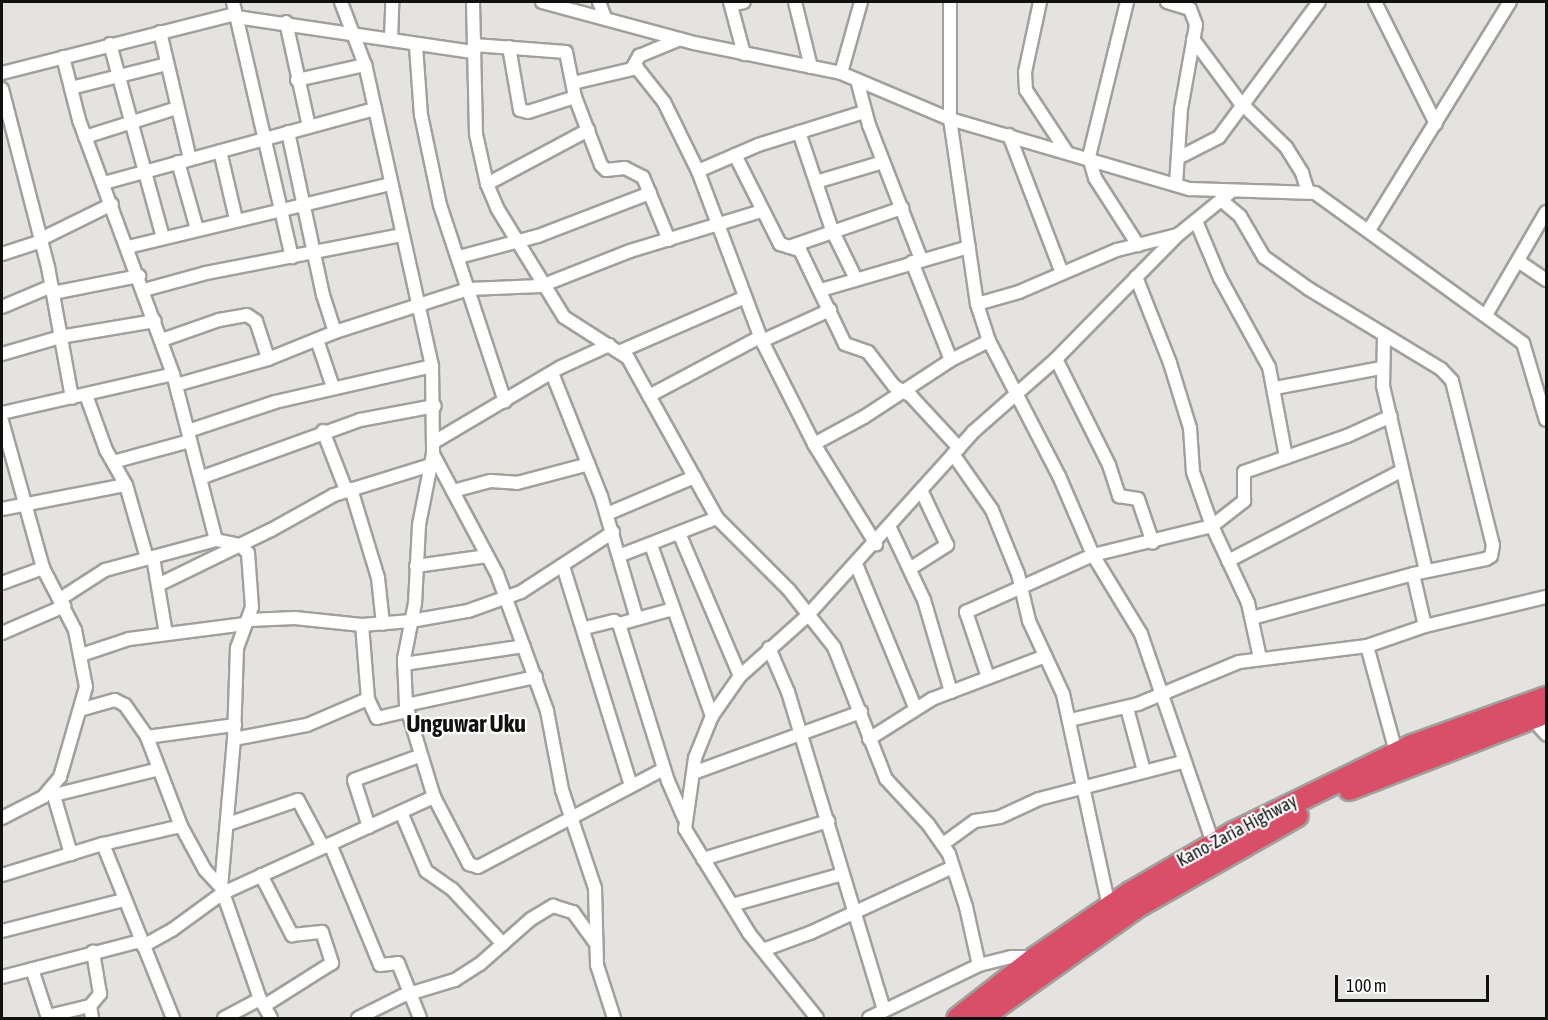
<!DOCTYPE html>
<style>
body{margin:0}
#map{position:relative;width:1548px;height:1020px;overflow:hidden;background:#e4e3df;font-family:"Asap Condensed",sans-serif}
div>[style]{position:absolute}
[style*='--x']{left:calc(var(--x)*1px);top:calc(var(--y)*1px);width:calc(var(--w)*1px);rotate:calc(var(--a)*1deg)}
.roads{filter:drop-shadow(2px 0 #a1a09c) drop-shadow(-2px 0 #a1a09c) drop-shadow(0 2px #a1a09c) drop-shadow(0 -2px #a1a09c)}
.street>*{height:12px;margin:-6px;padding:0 6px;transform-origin:6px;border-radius:6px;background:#fff}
.highway>*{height:21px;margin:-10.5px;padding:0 10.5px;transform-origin:10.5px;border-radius:10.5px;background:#da4f68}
span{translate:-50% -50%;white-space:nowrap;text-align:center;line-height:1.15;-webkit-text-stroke:4.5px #fff;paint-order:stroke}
.street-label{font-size:18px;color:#111110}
.district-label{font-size:24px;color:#111110;font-weight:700}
.frame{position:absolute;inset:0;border:3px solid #111110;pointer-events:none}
.scale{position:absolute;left:1335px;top:975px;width:154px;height:27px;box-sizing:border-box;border:3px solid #111110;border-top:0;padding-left:8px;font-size:18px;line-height:21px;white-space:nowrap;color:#111110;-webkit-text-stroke:4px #fff;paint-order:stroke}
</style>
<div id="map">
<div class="roads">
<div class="street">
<i style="--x:233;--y:2;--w:262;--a:77"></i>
<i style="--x:473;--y:2;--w:132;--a:88.7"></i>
<i style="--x:476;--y:134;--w:51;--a:77.6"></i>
<i style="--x:487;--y:184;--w:26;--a:67"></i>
<i style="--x:497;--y:208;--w:128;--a:58.4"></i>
<i style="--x:564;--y:317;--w:76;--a:32.6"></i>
<i style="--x:628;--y:358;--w:183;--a:60.9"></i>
<i style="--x:717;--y:518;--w:102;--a:45"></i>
<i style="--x:789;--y:590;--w:73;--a:51.7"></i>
<i style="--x:834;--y:647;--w:142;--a:68.5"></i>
<i style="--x:886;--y:779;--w:62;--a:47"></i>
<i style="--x:928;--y:824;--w:37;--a:55"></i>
<i style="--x:949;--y:854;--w:56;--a:72.2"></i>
<i style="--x:966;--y:907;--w:59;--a:77.4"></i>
<i style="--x:542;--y:2;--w:157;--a:15.1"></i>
<i style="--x:694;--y:43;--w:150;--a:11.5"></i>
<i style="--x:841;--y:73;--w:118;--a:22.9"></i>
<i style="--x:950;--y:119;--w:250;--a:16.3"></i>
<i style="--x:1190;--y:189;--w:125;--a:1.8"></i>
<i style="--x:1315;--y:193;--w:256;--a:35.8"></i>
<i style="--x:1523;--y:343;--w:80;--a:73.4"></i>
<i style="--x:599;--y:2;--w:17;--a:69"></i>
<i style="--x:730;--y:2;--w:54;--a:74.9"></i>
<i style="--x:795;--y:2;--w:67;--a:76.2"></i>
<i style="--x:950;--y:2;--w:117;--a:90"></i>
<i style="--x:950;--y:119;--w:187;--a:81.7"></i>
<i style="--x:977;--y:304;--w:39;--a:72"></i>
<i style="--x:989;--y:341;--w:152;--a:62.6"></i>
<i style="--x:1059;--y:476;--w:86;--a:66.7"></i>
<i style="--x:1093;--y:555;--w:92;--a:58.7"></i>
<i style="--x:1141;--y:634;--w:221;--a:71"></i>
<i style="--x:1040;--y:2;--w:72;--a:102.1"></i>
<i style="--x:1025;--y:72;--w:18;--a:87"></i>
<i style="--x:1026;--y:90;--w:73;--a:56.7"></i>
<i style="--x:1127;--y:2;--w:160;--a:103.8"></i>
<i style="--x:1089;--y:157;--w:22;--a:74"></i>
<i style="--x:1095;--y:178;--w:80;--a:57.3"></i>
<i style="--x:1167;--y:2;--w:24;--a:17"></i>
<i style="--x:1190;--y:9;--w:17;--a:69"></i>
<i style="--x:1196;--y:25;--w:85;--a:100.1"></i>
<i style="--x:1181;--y:109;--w:76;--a:93.8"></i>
<i style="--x:1375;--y:2;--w:136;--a:63.4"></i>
<i style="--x:731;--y:5;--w:13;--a:-13"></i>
<i style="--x:236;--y:17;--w:241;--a:8.4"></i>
<i style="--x:286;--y:22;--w:107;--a:77.6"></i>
<i style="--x:160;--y:32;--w:130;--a:76.7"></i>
<i style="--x:1193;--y:39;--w:77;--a:53.4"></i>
<i style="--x:1239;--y:101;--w:66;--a:44.4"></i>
<i style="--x:1286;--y:147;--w:31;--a:58"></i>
<i style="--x:1302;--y:173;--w:19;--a:72"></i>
<i style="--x:391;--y:40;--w:38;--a:-88"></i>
<i style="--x:110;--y:44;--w:201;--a:74.7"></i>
<i style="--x:474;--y:45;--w:92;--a:4.4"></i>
<i style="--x:566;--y:52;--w:46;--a:78.7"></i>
<i style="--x:575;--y:97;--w:73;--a:69.1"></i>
<i style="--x:601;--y:165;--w:7;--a:45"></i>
<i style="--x:606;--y:170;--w:19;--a:-6"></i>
<i style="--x:625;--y:168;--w:20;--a:27"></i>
<i style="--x:643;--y:177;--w:68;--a:67.6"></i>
<i style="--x:416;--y:46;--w:69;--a:85.9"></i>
<i style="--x:421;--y:115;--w:92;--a:78.1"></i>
<i style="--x:440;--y:205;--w:207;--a:71.7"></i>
<i style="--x:509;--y:47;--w:64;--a:80.1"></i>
<i style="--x:520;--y:110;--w:8;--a:14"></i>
<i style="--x:528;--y:112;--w:49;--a:-17.7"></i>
<i style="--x:63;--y:57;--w:65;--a:75.7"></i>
<i style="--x:79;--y:120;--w:271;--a:69.7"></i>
<i style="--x:173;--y:374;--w:171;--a:75.5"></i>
<i style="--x:216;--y:540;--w:25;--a:12"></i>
<i style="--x:240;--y:545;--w:11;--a:45"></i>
<i style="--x:248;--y:553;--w:54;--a:85.8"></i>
<i style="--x:252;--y:607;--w:44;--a:110.1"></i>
<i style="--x:237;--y:648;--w:91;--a:91.9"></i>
<i style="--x:234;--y:739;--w:149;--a:95"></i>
<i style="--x:221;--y:887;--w:119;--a:70.8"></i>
<i style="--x:260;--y:999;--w:22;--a:60"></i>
<i style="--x:633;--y:67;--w:13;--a:-61"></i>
<i style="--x:639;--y:56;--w:44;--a:-22.5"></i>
<i style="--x:2;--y:73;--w:240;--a:-14.2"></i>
<i style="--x:841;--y:73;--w:74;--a:-74.3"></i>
<i style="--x:297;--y:80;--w:70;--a:-12.4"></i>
<i style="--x:857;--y:80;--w:47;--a:75.1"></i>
<i style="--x:869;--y:125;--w:144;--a:68.8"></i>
<i style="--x:573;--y:83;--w:66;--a:-13.2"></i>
<i style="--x:637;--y:68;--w:43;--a:51.5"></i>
<i style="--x:664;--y:102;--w:77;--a:63.8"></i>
<i style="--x:698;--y:171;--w:182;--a:69.4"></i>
<i style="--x:762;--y:341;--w:115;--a:63.2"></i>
<i style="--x:814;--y:444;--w:118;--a:58.2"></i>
<i style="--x:71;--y:88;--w:99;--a:-14"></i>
<i style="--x:2;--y:89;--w:184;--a:75.5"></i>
<i style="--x:48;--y:267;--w:133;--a:79.6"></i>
<i style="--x:288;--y:132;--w:167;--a:77.9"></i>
<i style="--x:323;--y:295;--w:39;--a:72"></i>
<i style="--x:799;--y:132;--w:103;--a:71.4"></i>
<i style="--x:832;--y:230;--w:55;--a:63.9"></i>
<i style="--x:1009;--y:135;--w:148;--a:69"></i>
<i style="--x:85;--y:137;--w:96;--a:-17.5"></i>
<i style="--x:220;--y:151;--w:70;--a:76.8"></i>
<i style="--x:735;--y:155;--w:100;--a:63.2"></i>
<i style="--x:780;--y:244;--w:21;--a:17"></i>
<i style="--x:800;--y:250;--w:104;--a:64.4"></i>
<i style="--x:845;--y:344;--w:24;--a:19"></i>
<i style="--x:868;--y:352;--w:43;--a:52.6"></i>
<i style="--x:894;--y:386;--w:20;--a:30"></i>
<i style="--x:911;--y:396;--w:71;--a:47.3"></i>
<i style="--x:1178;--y:158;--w:46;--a:-27.1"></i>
<i style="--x:1219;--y:137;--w:168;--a:-53.5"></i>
<i style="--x:178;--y:162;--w:70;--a:74.2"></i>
<i style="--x:698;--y:171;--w:65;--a:-23.4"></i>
<i style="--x:758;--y:145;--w:111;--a:-17.3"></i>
<i style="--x:816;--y:182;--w:70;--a:-16.6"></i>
<i style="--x:104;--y:183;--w:281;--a:-15.3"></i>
<i style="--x:487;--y:184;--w:115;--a:-28.1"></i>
<i style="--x:1221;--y:200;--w:25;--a:40"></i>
<i style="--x:1240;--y:216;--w:48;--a:59.7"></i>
<i style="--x:1264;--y:257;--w:55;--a:35.4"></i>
<i style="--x:1309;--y:289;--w:154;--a:31.2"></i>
<i style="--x:1441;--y:369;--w:16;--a:47"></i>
<i style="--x:1452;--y:381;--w:169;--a:76"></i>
<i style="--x:1493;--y:545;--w:11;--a:100"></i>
<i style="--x:1491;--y:556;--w:6;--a:149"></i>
<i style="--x:1486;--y:559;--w:75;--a:168.4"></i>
<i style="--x:1413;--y:574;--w:167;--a:164.7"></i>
<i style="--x:1196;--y:221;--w:62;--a:67.2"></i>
<i style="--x:1220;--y:278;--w:102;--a:61.2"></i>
<i style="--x:1269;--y:367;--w:92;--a:79.3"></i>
<i style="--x:1369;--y:230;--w:268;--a:-58.3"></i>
<i style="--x:41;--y:239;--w:79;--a:-26.2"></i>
<i style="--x:128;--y:247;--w:270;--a:-13.5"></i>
<i style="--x:789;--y:247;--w:120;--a:-19"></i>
<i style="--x:2;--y:254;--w:42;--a:-18"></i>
<i style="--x:459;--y:257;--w:82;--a:-14.9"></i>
<i style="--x:538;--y:236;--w:120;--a:-21"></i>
<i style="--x:1518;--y:261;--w:34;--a:34"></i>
<i style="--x:912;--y:262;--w:105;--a:68.3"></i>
<i style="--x:1136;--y:277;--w:92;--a:68.4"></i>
<i style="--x:1170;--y:363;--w:68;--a:72.9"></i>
<i style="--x:1190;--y:428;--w:44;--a:86.1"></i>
<i style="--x:1193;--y:472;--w:57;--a:70.6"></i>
<i style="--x:1212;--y:526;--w:85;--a:64.9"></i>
<i style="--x:1248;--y:603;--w:56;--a:77.7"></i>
<i style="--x:144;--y:290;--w:64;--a:-15.3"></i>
<i style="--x:206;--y:273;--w:200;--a:-11"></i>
<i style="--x:821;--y:290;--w:154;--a:-16.2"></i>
<i style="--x:53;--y:293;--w:88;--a:-11.2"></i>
<i style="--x:977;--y:304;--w:44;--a:-15.9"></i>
<i style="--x:1019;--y:292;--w:107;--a:-23.2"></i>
<i style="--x:1117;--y:250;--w:62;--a:-14"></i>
<i style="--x:2;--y:307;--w:54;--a:-22.8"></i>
<i style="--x:1486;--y:315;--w:119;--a:-59.8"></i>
<i style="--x:1384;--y:336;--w:50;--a:91.1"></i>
<i style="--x:1383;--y:386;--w:190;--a:76.9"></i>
<i style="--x:162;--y:340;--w:60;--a:-19.3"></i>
<i style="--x:219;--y:320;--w:28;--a:-10"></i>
<i style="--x:247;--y:315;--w:11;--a:34"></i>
<i style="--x:256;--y:321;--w:40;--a:72"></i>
<i style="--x:317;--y:340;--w:50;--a:71.2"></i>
<i style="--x:762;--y:341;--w:75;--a:-24.5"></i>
<i style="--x:621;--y:351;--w:133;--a:-23.5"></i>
<i style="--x:2;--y:354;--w:60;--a:-16.3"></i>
<i style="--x:60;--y:337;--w:96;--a:-9.6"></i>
<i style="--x:1056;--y:359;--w:119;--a:63.4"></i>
<i style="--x:1109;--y:465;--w:33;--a:72"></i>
<i style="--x:1119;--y:496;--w:19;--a:9"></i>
<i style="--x:1138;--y:499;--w:46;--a:71.2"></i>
<i style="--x:432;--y:366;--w:88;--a:89.3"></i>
<i style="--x:433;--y:454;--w:72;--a:101.2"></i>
<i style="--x:419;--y:525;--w:78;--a:92.9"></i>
<i style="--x:415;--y:603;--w:57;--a:101.1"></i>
<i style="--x:404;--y:659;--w:46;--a:87.5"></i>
<i style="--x:406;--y:705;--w:96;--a:73.1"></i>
<i style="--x:434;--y:797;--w:76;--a:62.4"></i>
<i style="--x:469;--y:864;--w:9;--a:18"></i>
<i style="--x:478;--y:867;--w:210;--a:-27.8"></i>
<i style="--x:552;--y:373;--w:132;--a:68.3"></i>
<i style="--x:601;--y:496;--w:128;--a:73.7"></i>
<i style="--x:176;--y:385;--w:96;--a:-15.8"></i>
<i style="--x:268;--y:359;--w:72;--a:-21.9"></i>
<i style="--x:335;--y:332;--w:140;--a:-17.9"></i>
<i style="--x:468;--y:289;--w:73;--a:-2.4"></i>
<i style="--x:541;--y:286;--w:96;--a:-21.5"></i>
<i style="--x:630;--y:251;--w:138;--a:-16.9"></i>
<i style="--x:1275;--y:388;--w:108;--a:-10.7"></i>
<i style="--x:86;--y:395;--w:59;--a:70"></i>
<i style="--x:106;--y:450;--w:40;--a:60.3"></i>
<i style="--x:126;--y:485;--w:76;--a:74"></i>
<i style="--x:649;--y:396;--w:126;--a:-28"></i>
<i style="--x:2;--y:413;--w:175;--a:-12.8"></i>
<i style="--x:2;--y:421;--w:153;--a:74.4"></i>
<i style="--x:43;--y:568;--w:70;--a:62.7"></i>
<i style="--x:75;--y:630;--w:58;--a:79.1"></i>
<i style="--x:86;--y:687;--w:94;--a:106.1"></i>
<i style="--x:60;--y:777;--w:26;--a:130"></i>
<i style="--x:43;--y:797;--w:46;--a:152.9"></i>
<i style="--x:188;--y:431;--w:92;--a:-18.4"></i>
<i style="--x:275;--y:402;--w:161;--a:-12.9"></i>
<i style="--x:432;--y:366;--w:308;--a:-102.5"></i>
<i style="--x:365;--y:65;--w:67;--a:-110.9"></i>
<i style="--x:323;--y:431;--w:63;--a:68.7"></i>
<i style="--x:434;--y:442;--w:147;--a:-30.6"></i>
<i style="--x:561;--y:367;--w:53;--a:-24.6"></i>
<i style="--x:814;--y:444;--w:57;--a:-28.4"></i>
<i style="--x:864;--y:417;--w:104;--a:-33.2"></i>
<i style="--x:951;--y:360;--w:42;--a:-26.6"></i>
<i style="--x:433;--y:454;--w:136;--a:61.9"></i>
<i style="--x:497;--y:574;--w:146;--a:69.9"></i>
<i style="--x:547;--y:711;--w:80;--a:79.2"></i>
<i style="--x:562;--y:790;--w:103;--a:71.4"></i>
<i style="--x:595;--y:888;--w:77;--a:88.5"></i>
<i style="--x:597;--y:965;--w:56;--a:72.2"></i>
<i style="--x:953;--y:454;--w:68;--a:55.1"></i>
<i style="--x:992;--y:510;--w:69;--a:67.9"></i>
<i style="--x:1018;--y:574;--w:48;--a:76.8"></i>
<i style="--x:1029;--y:621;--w:81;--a:65"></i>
<i style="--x:1063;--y:694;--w:218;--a:77.8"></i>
<i style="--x:113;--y:462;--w:80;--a:-15.3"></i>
<i style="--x:200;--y:478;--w:170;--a:-19.9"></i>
<i style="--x:360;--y:420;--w:76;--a:-10.6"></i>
<i style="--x:351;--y:489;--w:93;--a:73.1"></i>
<i style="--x:378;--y:578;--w:46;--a:83.8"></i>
<i style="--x:453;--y:491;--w:39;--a:-15"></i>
<i style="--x:491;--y:481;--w:26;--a:4"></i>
<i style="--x:517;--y:483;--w:74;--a:-14.8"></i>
<i style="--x:2;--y:509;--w:126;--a:-11"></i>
<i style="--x:607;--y:514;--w:95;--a:-23"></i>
<i style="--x:889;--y:526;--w:82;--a:64.7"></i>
<i style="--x:924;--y:600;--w:96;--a:73.6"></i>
<i style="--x:679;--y:533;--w:155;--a:66.9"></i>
<i style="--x:651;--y:545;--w:182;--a:70.4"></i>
<i style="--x:621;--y:555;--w:103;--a:-21.1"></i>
<i style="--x:153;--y:557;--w:78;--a:80.4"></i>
<i style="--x:1228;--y:561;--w:195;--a:-27.5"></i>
<i style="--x:856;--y:564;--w:155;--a:67.6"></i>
<i style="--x:416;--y:566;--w:72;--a:-8"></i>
<i style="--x:563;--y:566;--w:229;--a:72.8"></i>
<i style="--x:911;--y:568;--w:43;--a:-32.6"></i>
<i style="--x:947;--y:545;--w:61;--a:-115.3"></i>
<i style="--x:1413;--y:574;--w:53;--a:77"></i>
<i style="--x:2;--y:583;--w:44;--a:-20.1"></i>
<i style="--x:158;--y:585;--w:126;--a:-26"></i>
<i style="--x:271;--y:530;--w:72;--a:-29.1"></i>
<i style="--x:334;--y:495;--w:102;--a:-17.2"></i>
<i style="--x:60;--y:599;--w:54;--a:-32.8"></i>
<i style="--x:105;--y:570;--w:115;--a:-15.1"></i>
<i style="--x:249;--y:620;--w:46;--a:-2.5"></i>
<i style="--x:295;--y:618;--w:67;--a:6"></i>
<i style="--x:362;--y:625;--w:49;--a:-4.7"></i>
<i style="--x:411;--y:621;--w:58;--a:-10"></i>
<i style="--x:468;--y:611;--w:56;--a:-19.7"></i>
<i style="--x:521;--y:592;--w:110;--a:-33.1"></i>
<i style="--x:619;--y:624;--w:56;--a:-15.5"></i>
<i style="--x:585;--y:628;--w:30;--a:-14"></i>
<i style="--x:614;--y:621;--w:6;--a:31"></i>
<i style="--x:619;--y:624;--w:164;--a:72.7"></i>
<i style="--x:668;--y:781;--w:40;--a:66.6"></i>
<i style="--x:2;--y:633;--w:68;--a:-23.5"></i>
<i style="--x:1367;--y:646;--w:110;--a:74.7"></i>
<i style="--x:769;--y:648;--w:48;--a:66.6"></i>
<i style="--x:788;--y:692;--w:332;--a:73.2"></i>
<i style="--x:81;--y:655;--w:51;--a:-18.4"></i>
<i style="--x:129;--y:639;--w:117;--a:-7.4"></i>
<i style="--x:404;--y:664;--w:121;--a:-8.5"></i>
<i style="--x:988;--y:677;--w:69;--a:-108.7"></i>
<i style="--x:966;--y:612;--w:139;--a:-24.2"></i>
<i style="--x:1093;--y:555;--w:122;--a:-13.7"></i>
<i style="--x:1212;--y:526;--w:41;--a:-38"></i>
<i style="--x:1244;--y:501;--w:29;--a:-90"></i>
<i style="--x:1244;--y:472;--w:109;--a:-19.3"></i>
<i style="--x:1347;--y:436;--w:48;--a:-24.4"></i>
<i style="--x:368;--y:699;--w:21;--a:65"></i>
<i style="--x:377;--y:718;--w:31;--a:-13"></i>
<i style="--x:406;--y:705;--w:133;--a:-12.2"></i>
<i style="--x:1127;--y:708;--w:65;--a:74.9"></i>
<i style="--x:83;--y:709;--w:33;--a:-16"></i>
<i style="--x:115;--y:700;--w:11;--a:27"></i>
<i style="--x:125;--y:705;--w:39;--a:55"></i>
<i style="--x:147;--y:737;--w:95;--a:69.1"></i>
<i style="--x:181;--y:826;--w:50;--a:61.4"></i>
<i style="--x:205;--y:870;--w:23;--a:47"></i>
<i style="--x:1531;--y:717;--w:23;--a:49"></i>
<i style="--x:1070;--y:720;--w:70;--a:-13.2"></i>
<i style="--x:1138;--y:704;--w:109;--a:-22.6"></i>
<i style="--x:1239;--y:662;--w:129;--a:-7.1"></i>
<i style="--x:1367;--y:646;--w:61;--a:-19"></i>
<i style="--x:1425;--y:626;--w:124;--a:-13.5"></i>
<i style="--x:147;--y:737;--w:89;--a:-7.8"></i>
<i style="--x:234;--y:739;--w:74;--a:-10.9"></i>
<i style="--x:307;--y:725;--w:66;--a:-23.1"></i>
<i style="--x:368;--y:699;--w:74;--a:-94.6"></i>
<i style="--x:869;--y:739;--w:75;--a:-32.4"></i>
<i style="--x:932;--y:699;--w:121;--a:-20.8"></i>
<i style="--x:693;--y:773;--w:179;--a:-20"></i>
<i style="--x:52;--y:789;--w:68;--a:73.7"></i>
<i style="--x:54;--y:795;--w:108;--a:-13.9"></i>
<i style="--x:401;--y:812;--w:64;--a:67"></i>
<i style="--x:426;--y:871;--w:32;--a:35"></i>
<i style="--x:452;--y:889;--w:75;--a:47.2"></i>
<i style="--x:228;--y:824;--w:74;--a:-18.9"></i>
<i style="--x:298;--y:800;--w:53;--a:62"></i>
<i style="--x:369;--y:827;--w:49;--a:-107.7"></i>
<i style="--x:354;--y:780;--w:69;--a:-20.3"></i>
<i style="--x:103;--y:844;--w:188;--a:68.1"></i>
<i style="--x:330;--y:844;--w:131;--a:67.5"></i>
<i style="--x:380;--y:965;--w:18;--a:-6"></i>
<i style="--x:398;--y:963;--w:59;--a:68.2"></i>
<i style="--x:943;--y:844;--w:39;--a:-36"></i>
<i style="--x:975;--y:821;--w:25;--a:-9"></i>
<i style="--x:1000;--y:817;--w:43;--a:-24.8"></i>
<i style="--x:1039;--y:799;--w:148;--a:-14.5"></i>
<i style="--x:703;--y:859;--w:131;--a:-16.9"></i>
<i style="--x:2;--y:875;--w:106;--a:-17.1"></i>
<i style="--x:103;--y:844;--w:80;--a:-13"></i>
<i style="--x:261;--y:875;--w:68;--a:62.7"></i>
<i style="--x:292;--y:935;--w:30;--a:-6"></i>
<i style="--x:322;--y:932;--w:33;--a:72"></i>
<i style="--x:332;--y:963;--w:80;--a:147.7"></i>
<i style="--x:732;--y:905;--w:114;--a:-15.7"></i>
<i style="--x:2;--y:931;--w:126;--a:-14.3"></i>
<i style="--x:143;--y:946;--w:33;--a:-29"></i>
<i style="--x:172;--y:930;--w:63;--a:-36"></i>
<i style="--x:223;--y:893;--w:232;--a:-24.5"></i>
<i style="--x:763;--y:950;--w:50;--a:-19.9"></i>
<i style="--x:810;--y:933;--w:157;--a:-24.8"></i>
<i style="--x:32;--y:969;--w:52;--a:71.9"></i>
<i style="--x:2;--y:977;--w:143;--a:-14.6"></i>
<i style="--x:48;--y:1016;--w:43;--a:-13.4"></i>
<i style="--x:92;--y:1018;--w:12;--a:-99"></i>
<i style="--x:90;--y:1006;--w:16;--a:-50"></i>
<i style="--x:100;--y:994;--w:43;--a:-99.5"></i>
<i style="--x:224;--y:1018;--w:41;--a:-27.8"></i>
<i style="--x:358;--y:1018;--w:49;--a:-26.6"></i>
<i style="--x:402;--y:996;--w:55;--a:-16.8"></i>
<i style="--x:455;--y:980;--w:30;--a:-33"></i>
<i style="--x:480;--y:964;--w:68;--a:-41.4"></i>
<i style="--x:531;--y:919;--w:26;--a:-31"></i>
<i style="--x:553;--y:906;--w:21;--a:17"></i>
<i style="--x:573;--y:912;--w:37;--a:54"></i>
<i style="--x:817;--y:1018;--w:109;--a:-128.7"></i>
<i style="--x:749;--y:933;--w:122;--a:-121.6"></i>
<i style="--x:685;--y:829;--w:72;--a:-82"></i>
<i style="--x:695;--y:758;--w:45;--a:-68"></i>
<i style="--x:712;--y:716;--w:49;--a:-55"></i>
<i style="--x:740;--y:676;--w:90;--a:-41.8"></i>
<i style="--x:807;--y:616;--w:248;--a:-47.9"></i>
<i style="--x:973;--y:432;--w:111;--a:-41.3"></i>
<i style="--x:1056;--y:359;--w:175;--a:-45.5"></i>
<i style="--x:1179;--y:234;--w:68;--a:-39.1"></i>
<i style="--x:869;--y:1018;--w:122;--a:-25.7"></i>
<i style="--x:979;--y:965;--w:33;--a:-14"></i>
<i style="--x:1011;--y:957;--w:23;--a:0"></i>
</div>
<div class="highway">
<i style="--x:1349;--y:789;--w:212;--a:-21.3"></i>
<i style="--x:957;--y:1018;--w:99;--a:-38"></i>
<i style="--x:1035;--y:957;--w:115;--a:-34.4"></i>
<i style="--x:1130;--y:892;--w:119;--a:-30.2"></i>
<i style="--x:1233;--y:832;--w:198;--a:-26"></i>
<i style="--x:1411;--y:745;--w:143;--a:-19.6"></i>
<i style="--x:980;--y:1018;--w:191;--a:-35.4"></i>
<i style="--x:1136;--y:907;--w:185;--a:-29.7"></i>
</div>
</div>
<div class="street-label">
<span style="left:1237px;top:831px;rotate:-28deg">Kano-Zaria Highway</span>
</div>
<div class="district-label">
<span style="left:466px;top:724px">Unguwar Uku</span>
</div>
<div class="frame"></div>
<div class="scale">100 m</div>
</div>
